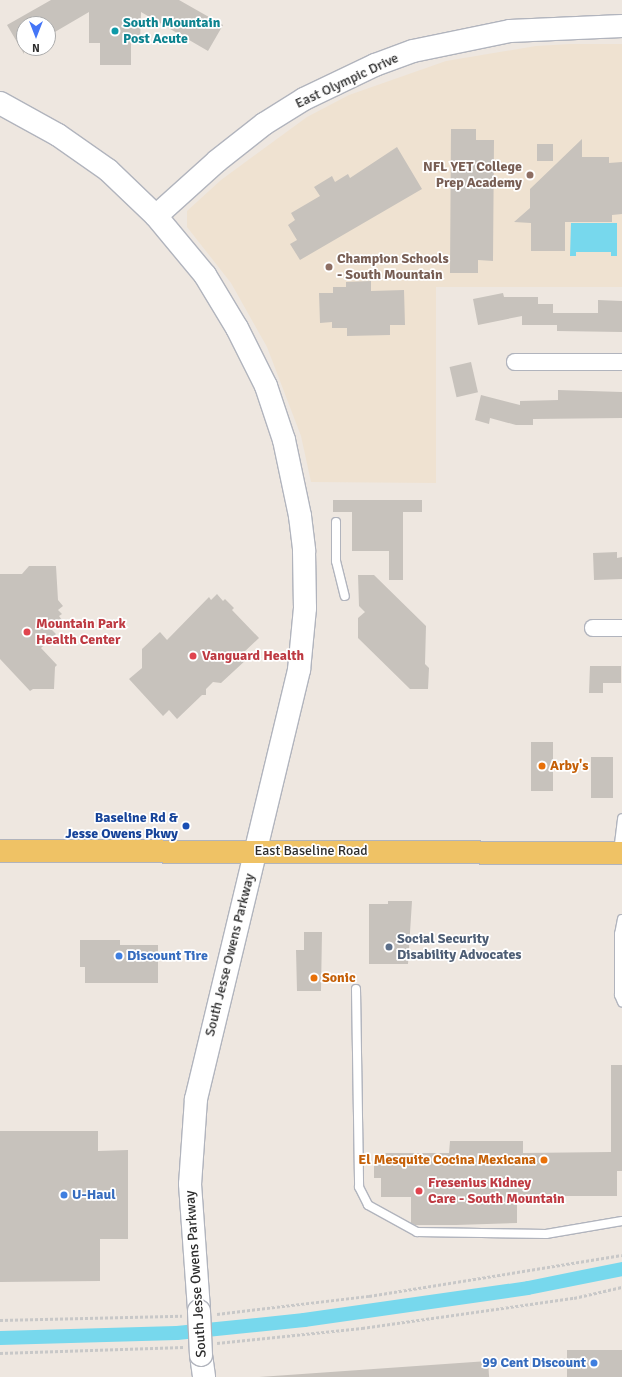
<!DOCTYPE html>
<style>
body{margin:0}
#map{position:relative;width:622px;height:1377px;overflow:hidden;background:#eee7e0;font-family:Signika,sans-serif}
div>[style]{position:absolute}
[style*='--x']{left:calc(var(--x)*1px);top:calc(var(--y)*1px);width:calc(var(--w)*1px);rotate:calc(var(--a)*1deg)}
.education>*{inset:0;background:#efe2d1}
.water>*{inset:0;background:#77d8ed}
.canal>*{height:14px;margin:-7px;padding:0 7px;transform-origin:7px;border-radius:7px;background:#77d8ed}
.building>*{inset:0;background:#c7c2bc;transform-origin:0 0}
.path>*{height:2.5px;margin-top:-1.25px;transform-origin:0;background:repeating-linear-gradient(90deg,#c8c8c8 0 3px,transparent 0 5px)}
.roads{filter:drop-shadow(1px 0 #b1b4bd) drop-shadow(-1px 0 #b1b4bd) drop-shadow(0 1px #b1b4bd) drop-shadow(0 -1px #b1b4bd)}
.lane>*{height:8px;margin:-4px;padding:0 4px;transform-origin:4px;border-radius:4px;background:#fff}
.street>*{height:16px;margin:-8px;padding:0 8px;transform-origin:8px;border-radius:8px;background:#fff}
.secondary>*{height:22px;margin:-11px;padding:0 11px;transform-origin:11px;border-radius:11px;background:#fff}
.primary>*{height:22px;margin:-11px;padding:0 11px;transform-origin:11px;border-radius:11px;background:#efc265}
.bridges{filter:drop-shadow(1px 0 #b1b4bd) drop-shadow(-1px 0 #b1b4bd) drop-shadow(0 1px #b1b4bd) drop-shadow(0 -1px #b1b4bd)}
.secondary-bridge>*{height:22px;margin:-11px;padding:0 11px;transform-origin:11px;border-radius:11px;background:#fff}
.dots>*{width:11px;height:11px;translate:-50% -50%;box-sizing:border-box;border:2px solid #fff;border-radius:50%}
span{translate:-50% -50%;white-space:nowrap;text-align:center;line-height:1.15;-webkit-text-stroke:3.5px #fff;paint-order:stroke}
.culture-label{font-size:14px;color:#0d838f;font-weight:700}
.left{translate:0 -50%;text-align:left}
.street-label{font-size:14px;color:#2d2d2d}
.education-label{font-size:14px;color:#785e54;font-weight:700}
.right{translate:-100% -50%;text-align:right}
.health-label{font-size:14px;color:#be3a42;font-weight:700}
.food-label{font-size:14px;color:#c56008;font-weight:700}
.transit-label{font-size:14px;color:#164399;font-weight:700}
.service-label{font-size:14px;color:#4e5e75;font-weight:700}
.shop-label{font-size:14px;color:#366cbe;font-weight:700}
.north{position:absolute;left:16px;top:16px;width:40px;height:40px;box-sizing:border-box;background:#fff;border:1px solid #ababab;border-radius:50%;rotate:180deg;font-size:11px;font-weight:700;line-height:16px;text-align:center;color:#2d2d2d}
.north::after{content:'';display:block;margin:auto;width:14px;height:18px;background:#4576f7;clip-path:polygon(50% 0,100% 100%,50% 72%,0 100%)}
</style>
<div id="map">
<div class="education">
<i style="clip-path:polygon(570px 44px,622px 44px,622px 287px,436px 287px,436px 483px,311px 482px,301px 436px,267px 347px,231px 283px,187px 227px,187px 211px,221px 180px,307px 117px,349px 95px,446px 61px,536px 46px)"></i>
</div>
<div class="water">
<i style="clip-path:polygon(571px 223px,617px 223px,617px 256px,611px 256px,611px 252px,576px 252px,576px 256px,570px 256px)"></i>
</div>
<div class="canal">
<i style="--x:0;--y:1338;--w:177;--a:-1.6"></i>
<i style="--x:177;--y:1333;--w:128;--a:-5.8"></i>
<i style="--x:304;--y:1320;--w:226;--a:-8.1"></i>
<i style="--x:528;--y:1288;--w:96;--a:-11.4"></i>
</div>
<div class="building">
<i style="clip-path:polygon(51px 0,179px 0,223px 25px,208px 51px,141px 12px,140px 42px,131px 42px,131px 65px,100px 65px,100px 43px,89px 43px,89px 12px,48px 36px,48px 24px,24px 24px,24px 54px,7px 25px)"></i>
<i style="clip-path:polygon(451px 129px,476px 129px,476px 140px,494px 140px,493px 261px,478px 260px,478px 273px,450px 273px)"></i>
<i style="clip-path:polygon(582px 139px,582px 157px,609px 157px,609px 163px,622px 162px,622px 214px,612px 215px,612px 222px,565px 222px,565px 251px,531px 251px,531px 223px,514px 222px,530px 208px,530px 189px)"></i>
<i style="left:537px;top:144px;width:16px;height:17px"></i>
<i style="clip-path:polygon(397px 147px,422px 189px,300px 260px,290px 244px,297px 240px,288px 225px,295px 220px,291px 213px,320px 196px,314px 187px,332px 176px,335px 182px,348px 174px,350px 178px)"></i>
<i style="clip-path:polygon(371px 281px,371px 291px,404px 290px,405px 325px,390px 325px,390px 335px,347px 336px,347px 328px,332px 328px,332px 322px,320px 323px,319px 293px,333px 293px,333px 287px,346px 287px,346px 282px)"></i>
<i style="clip-path:polygon(503px 293px,504px 297px,538px 297px,538px 304px,553px 304px,553px 313px,598px 313px,598px 300px,622px 301px,622px 332px,557px 331px,557px 325px,522px 325px,522px 316px,478px 325px,473px 299px)"></i>
<i style="left:471px;top:362px;width:31px;height:22px;rotate:77deg"></i>
<i style="clip-path:polygon(558px 390px,622px 392px,622px 418px,533px 419px,533px 425px,516px 425px,490px 418px,489px 424px,475px 420px,481px 395px,520px 405px,520px 401px,558px 400px)"></i>
<i style="clip-path:polygon(333px 500px,422px 500px,422px 512px,403px 512px,403px 580px,389px 580px,389px 551px,352px 551px,352px 512px,333px 512px)"></i>
<i style="clip-path:polygon(617px 552px,617px 558px,622px 557px,622px 579px,594px 580px,593px 553px)"></i>
<i style="clip-path:polygon(29px 566px,56px 566px,58px 600px,63px 606px,58px 610px,62px 614px,59px 616px,62px 620px,52px 630px,56px 634px,41px 648px,57px 665px,55px 667px,54px 689px,33px 689px,30px 691px,0 659px,0 574px,22px 574px)"></i>
<i style="clip-path:polygon(358px 575px,374px 575px,426px 626px,425px 664px,429px 668px,428px 689px,410px 689px,358px 638px,358px 618px,365px 612px,359px 606px)"></i>
<i style="clip-path:polygon(217px 594px,223px 601px,225px 599px,234px 608px,232px 610px,259px 638px,242px 654px,247px 659px,221px 683px,213px 682px,206px 689px,206px 695px,202px 695px,177px 719px,169px 710px,163px 716px,129px 679px,142px 668px,142px 649px,160px 632px,167px 640px,209px 597px,211px 600px)"></i>
<i style="clip-path:polygon(590px 666px,621px 666px,621px 683px,603px 683px,603px 693px,589px 693px)"></i>
<i style="left:531px;top:742px;width:22px;height:49px"></i>
<i style="left:591px;top:757px;width:22px;height:41px"></i>
<i style="clip-path:polygon(388px 901px,412px 901px,408px 964px,369px 964px,369px 904px,388px 904px)"></i>
<i style="clip-path:polygon(304px 932px,322px 932px,321px 991px,297px 991px,296px 950px,304px 950px)"></i>
<i style="clip-path:polygon(80px 940px,120px 940px,120px 945px,158px 945px,158px 983px,85px 983px,85px 967px,80px 967px)"></i>
<i style="clip-path:polygon(611px 1065px,622px 1065px,622px 1171px,617px 1171px,617px 1196px,517px 1196px,517px 1223px,456px 1225px,415px 1225px,411px 1223px,411px 1197px,381px 1197px,381px 1178px,374px 1178px,374px 1153px,449px 1153px,450px 1141px,523px 1141px,523px 1153px,611px 1152px)"></i>
<i style="clip-path:polygon(0 1131px,98px 1131px,98px 1151px,128px 1150px,128px 1239px,100px 1239px,100px 1281px,0 1282px)"></i>
<i style="left:567px;top:1350px;width:55px;height:27px"></i>
<i style="left:488px;top:1361px;width:16px;height:249px;rotate:86deg"></i>
</div>
<div class="path">
<i style="--x:217;--y:1314;--w:153;--a:-6.8"></i>
<i style="--x:369;--y:1296;--w:256;--a:-9.2"></i>
<i style="--x:0;--y:1320;--w:182;--a:-1.3"></i>
<i style="--x:217;--y:1343;--w:146;--a:-5.9"></i>
<i style="--x:362;--y:1328;--w:214;--a:-8.1"></i>
<i style="--x:574;--y:1298;--w:49;--a:-12.9"></i>
<i style="--x:0;--y:1353;--w:184;--a:-1.9"></i>
</div>
<div class="roads">
<div class="lane">
<i style="--x:336;--y:522;--w:39;--a:90"></i>
<i style="--x:336;--y:561;--w:36;--a:76"></i>
<i style="--x:618;--y:852;--w:34;--a:-83"></i>
<i style="--x:622;--y:919;--w:15;--a:101"></i>
<i style="--x:619;--y:934;--w:61;--a:90"></i>
<i style="--x:619;--y:995;--w:8;--a:67"></i>
<i style="--x:356;--y:989;--w:198;--a:89.1"></i>
<i style="--x:359;--y:1187;--w:20;--a:63"></i>
<i style="--x:368;--y:1205;--w:56;--a:28.9"></i>
<i style="--x:417;--y:1232;--w:129;--a:0.9"></i>
<i style="--x:546;--y:1234;--w:77;--a:-9.7"></i>
</div>
<div class="street">
<i style="--x:515;--y:362;--w:107;--a:0"></i>
<i style="--x:593;--y:628;--w:29;--a:0"></i>
</div>
<div class="secondary">
<i style="--x:0;--y:103;--w:66;--a:28.9"></i>
<i style="--x:58;--y:135;--w:61;--a:35"></i>
<i style="--x:108;--y:170;--w:66;--a:43.8"></i>
<i style="--x:156;--y:216;--w:77;--a:50.3"></i>
<i style="--x:205;--y:275;--w:62;--a:58.9"></i>
<i style="--x:237;--y:328;--w:65;--a:63.4"></i>
<i style="--x:266;--y:386;--w:57;--a:71.6"></i>
<i style="--x:284;--y:440;--w:78;--a:78.1"></i>
<i style="--x:300;--y:516;--w:35;--a:83"></i>
<i style="--x:304;--y:551;--w:57;--a:89"></i>
<i style="--x:305;--y:608;--w:62;--a:95.5"></i>
<i style="--x:299;--y:670;--w:441;--a:103.5"></i>
<i style="--x:196;--y:1099;--w:85;--a:94"></i>
<i style="--x:190;--y:1184;--w:127;--a:85.9"></i>
<i style="--x:156;--y:216;--w:82;--a:-42"></i>
<i style="--x:217;--y:161;--w:60;--a:-38.2"></i>
<i style="--x:264;--y:124;--w:47;--a:-32"></i>
<i style="--x:304;--y:99;--w:79;--a:-25.6"></i>
<i style="--x:375;--y:65;--w:40;--a:-20.2"></i>
<i style="--x:413;--y:51;--w:99;--a:-11.7"></i>
<i style="--x:510;--y:31;--w:112;--a:-2.6"></i>
<i style="--x:201;--y:1355;--w:22;--a:82"></i>
</div>
<div class="primary">
<i style="--x:0;--y:851;--w:622;--a:0.18"></i>
</div>
</div>
<div class="bridges">
<div class="secondary-bridge">
<i style="--x:199;--y:1311;--w:44;--a:87.4"></i>
</div>
</div>
<div class="dots">
<i style="left:115px;top:31px;background:#0f9aa8"></i>
<i style="left:530px;top:175px;background:#8d6e63"></i>
<i style="left:329px;top:267px;background:#8d6e63"></i>
<i style="left:27px;top:632px;background:#e0444e"></i>
<i style="left:193px;top:656px;background:#e0444e"></i>
<i style="left:542px;top:766px;background:#e8710a"></i>
<i style="left:186px;top:826px;background:#1a4fb4"></i>
<i style="left:389px;top:947px;background:#5c6f8a"></i>
<i style="left:119px;top:956px;background:#3f7fe0"></i>
<i style="left:314px;top:978px;background:#e8710a"></i>
<i style="left:544px;top:1160px;background:#e8710a"></i>
<i style="left:419px;top:1191px;background:#e0444e"></i>
<i style="left:64px;top:1195px;background:#3f7fe0"></i>
<i style="left:594px;top:1363px;background:#3f7fe0"></i>
</div>
<div class="culture-label">
<span class="left" style="left:123px;top:31px">South Mountain<br>Post Acute</span>
</div>
<div class="street-label">
<span style="left:347px;top:81px;rotate:-25deg">East Olympic Drive</span>
<span style="left:311px;top:851px">East Baseline Road</span>
<span style="left:230px;top:955px;rotate:-76deg">South Jesse Owens Parkway</span>
<span style="left:196px;top:1274px;rotate:-94deg">South Jesse Owens Parkway</span>
</div>
<div class="education-label">
<span class="right" style="left:522px;top:175px">NFL YET College<br>Prep Academy</span>
<span class="left" style="left:337px;top:267px">Champion Schools<br>- South Mountain</span>
</div>
<div class="health-label">
<span class="left" style="left:36px;top:632px">Mountain Park<br>Health Center</span>
<span class="left" style="left:202px;top:656px">Vanguard Health</span>
<span class="left" style="left:428px;top:1191px">Fresenius Kidney<br>Care - South Mountain</span>
</div>
<div class="food-label">
<span class="left" style="left:550px;top:766px">Arby's</span>
<span class="left" style="left:322px;top:978px">Sonic</span>
<span class="right" style="left:536px;top:1160px">El Mesquite Cocina Mexicana</span>
</div>
<div class="transit-label">
<span class="right" style="left:178px;top:826px">Baseline Rd &amp;<br>Jesse Owens Pkwy</span>
</div>
<div class="service-label">
<span class="left" style="left:397px;top:947px">Social Security<br>Disability Advocates</span>
</div>
<div class="shop-label">
<span class="left" style="left:127px;top:956px">Discount Tire</span>
<span class="left" style="left:72px;top:1195px">U-Haul</span>
<span class="right" style="left:586px;top:1363px">99 Cent Discount</span>
</div>
<div class="north">N</div>
</div>
